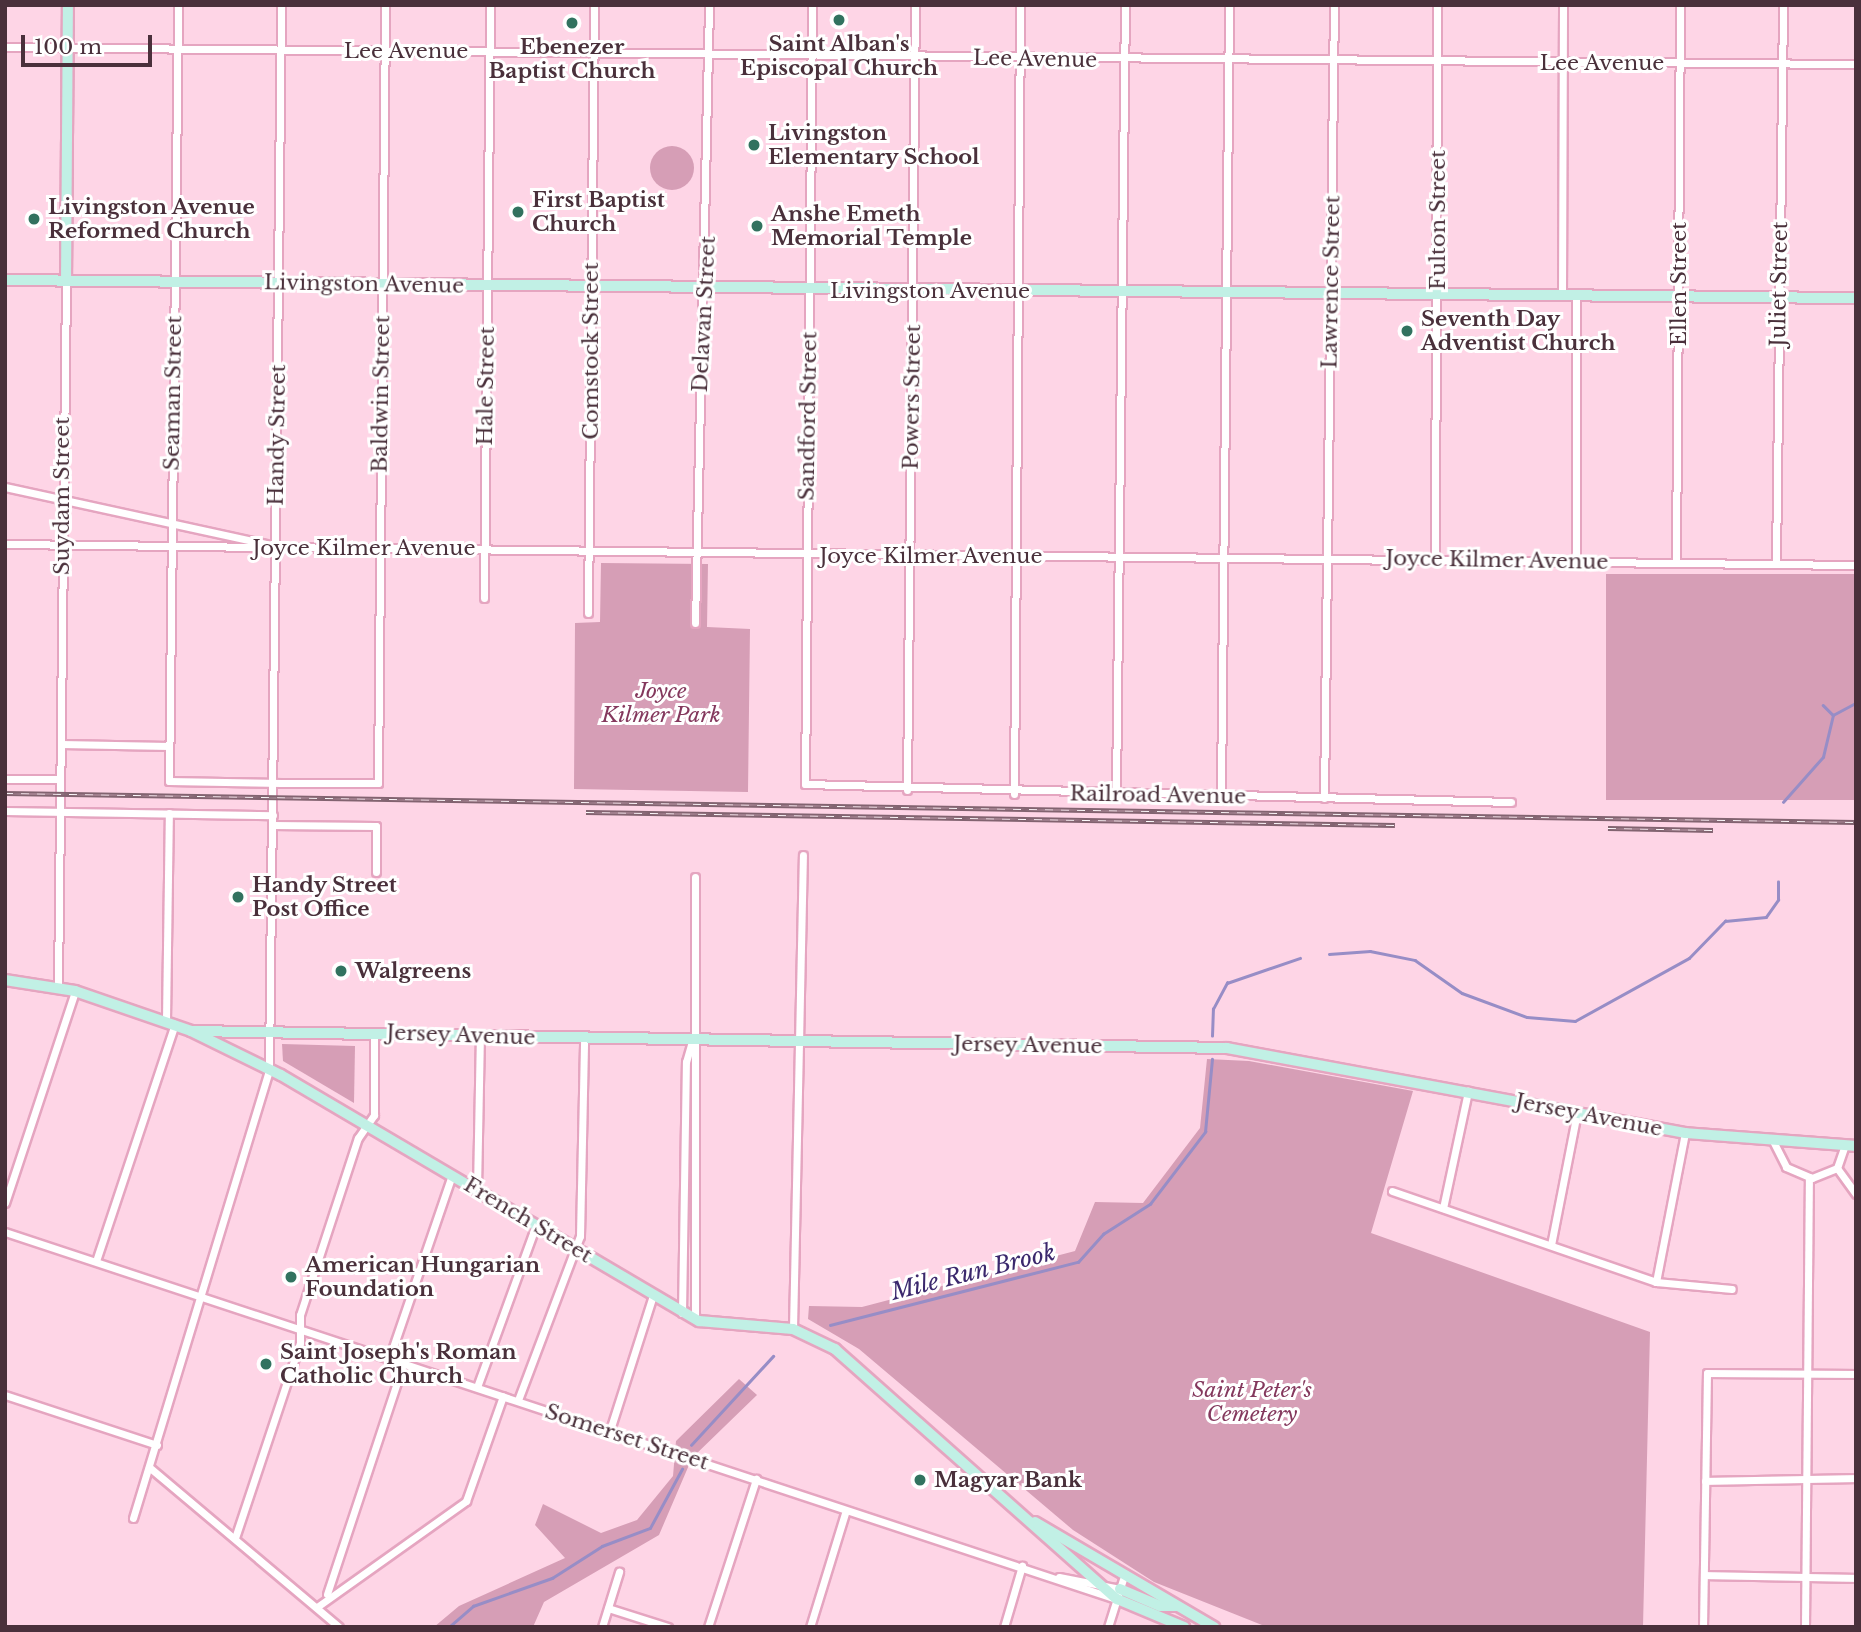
<!DOCTYPE html>
<style>
body{margin:0}
#map{position:relative;width:1861px;height:1632px;overflow:hidden;background:#fed5e6;font-family:"Libre Baskerville",serif}
div>[style]{position:absolute}
[style*='--x']{left:calc(var(--x)*1px);top:calc(var(--y)*1px);width:calc(var(--w)*1px);rotate:calc(var(--a)*1deg)}
.green>*{inset:0;background:#d69eb6;transform-origin:0 0}
.round{border-radius:50%}
.stream>*{height:2.5px;margin:-1.25px;padding:0 1.25px;transform-origin:1.25px;border-radius:1.25px;background:#978dc6}
.roads{filter:drop-shadow(2px 0 #e5a5c0) drop-shadow(-2px 0 #e5a5c0) drop-shadow(0 2px #e5a5c0) drop-shadow(0 -2px #e5a5c0)}
.street>*{height:7px;margin:-3.5px;padding:0 3.5px;transform-origin:3.5px;border-radius:3.5px;background:#fff}
.secondary>*{height:10px;margin:-5px;padding:0 5px;transform-origin:5px;border-radius:5px;background:#c1f0e5}
.rail>*{height:5px;margin-top:-2.5px;transform-origin:0;background:repeating-linear-gradient(90deg,#fff 0 8px,#826370 0 16px);box-sizing:border-box;border-block:2px solid #826370}
.dots>*{width:19px;height:19px;translate:-50% -50%;box-sizing:border-box;border:4px solid #fff;border-radius:50%}
span{translate:-50% -50%;white-space:nowrap;text-align:center;line-height:1.15;-webkit-text-stroke:6px #fff;paint-order:stroke}
.poi-label{font-size:21px;color:#4a303b;font-weight:700}
.left{translate:0 -50%;text-align:left}
.street-label{font-size:21px;color:#4a303b}
.park-label{font-size:21px;color:#84385d;font-style:italic}
.water-label{font-size:23px;color:#3b286d;font-style:italic}
.frame{position:absolute;inset:0;border:7px solid #4a303b;pointer-events:none}
.scale{position:absolute;left:21px;top:35px;width:131px;height:32px;box-sizing:border-box;border:4px solid #4a303b;border-top:0;padding-left:9px;font-size:21px;line-height:24px;white-space:nowrap;color:#4a303b;-webkit-text-stroke:5px #fff;paint-order:stroke}
</style>
<div id="map">
<div class="green">
<i class="round" style="left:650px;top:146px;width:44px;height:44px"></i>
<i style="clip-path:polygon(601px 563px,708px 564px,707px 627px,750px 629px,748px 792px,574px 789px,575px 623px,600px 622px)"></i>
<i style="left:1606px;top:574px;width:250px;height:226px"></i>
<i style="clip-path:polygon(282px 1044px,355px 1046px,354px 1103px,283px 1061px)"></i>
<i style="clip-path:polygon(1207px 1059px,1249px 1061px,1413px 1091px,1371px 1233px,1650px 1332px,1643px 1627px,1267px 1627px,1154px 1582px,1073px 1530px,859px 1349px,808px 1319px,809px 1306px,862px 1307px,1075px 1251px,1095px 1202px,1143px 1203px,1200px 1128px)"></i>
<i style="clip-path:polygon(739px 1379px,757px 1395px,692px 1458px,659px 1535px,544px 1602px,533px 1627px,434px 1627px,459px 1606px,565px 1558px,535px 1525px,543px 1504px,601px 1533px,637px 1520px,673px 1476px,676px 1441px)"></i>
</div>
<div class="stream">
<i style="--x:1823;--y:705;--w:14;--a:45"></i>
<i style="--x:1783;--y:802;--w:60;--a:-48.4"></i>
<i style="--x:1823;--y:757;--w:43;--a:-76.6"></i>
<i style="--x:1833;--y:715;--w:26;--a:-28"></i>
<i style="--x:1329;--y:954;--w:41;--a:-4.2"></i>
<i style="--x:1370;--y:951;--w:46;--a:11.3"></i>
<i style="--x:1415;--y:960;--w:57;--a:35.1"></i>
<i style="--x:1462;--y:993;--w:69;--a:20.3"></i>
<i style="--x:1527;--y:1017;--w:48;--a:4.8"></i>
<i style="--x:1575;--y:1021;--w:130;--a:-28.9"></i>
<i style="--x:1689;--y:958;--w:52;--a:-45.8"></i>
<i style="--x:1725;--y:921;--w:41;--a:-5.6"></i>
<i style="--x:1766;--y:917;--w:21;--a:-55"></i>
<i style="--x:1778;--y:900;--w:18;--a:-90"></i>
<i style="--x:1212;--y:1036;--w:27;--a:-88"></i>
<i style="--x:1213;--y:1009;--w:30;--a:-62"></i>
<i style="--x:1227;--y:983;--w:77;--a:-18.9"></i>
<i style="--x:830;--y:1325;--w:256;--a:-14.3"></i>
<i style="--x:1078;--y:1262;--w:38;--a:-48"></i>
<i style="--x:1103;--y:1234;--w:56;--a:-32.6"></i>
<i style="--x:1150;--y:1204;--w:91;--a:-52.6"></i>
<i style="--x:1205;--y:1132;--w:73;--a:-84.5"></i>
<i style="--x:691;--y:1445;--w:121;--a:-47.3"></i>
<i style="--x:449;--y:1627;--w:32;--a:-41"></i>
<i style="--x:473;--y:1606;--w:84;--a:-19.5"></i>
<i style="--x:552;--y:1578;--w:59;--a:-32.6"></i>
<i style="--x:602;--y:1546;--w:51;--a:-20.6"></i>
<i style="--x:650;--y:1528;--w:67;--a:-61.5"></i>
</div>
<div class="roads">
<div class="street">
<i style="--x:178;--y:5;--w:776;--a:90.66"></i>
<i style="--x:169;--y:781;--w:112;--a:1"></i>
<i style="--x:281;--y:783;--w:97;--a:0"></i>
<i style="--x:378;--y:783;--w:778;--a:-89.48"></i>
<i style="--x:812;--y:5;--w:779;--a:90.51"></i>
<i style="--x:805;--y:784;--w:706;--a:1.46"></i>
<i style="--x:5;--y:47;--w:1851;--a:0.53"></i>
<i style="--x:1562;--y:296;--w:291;--a:-89.8"></i>
<i style="--x:1576;--y:296;--w:266;--a:90"></i>
<i style="--x:5;--y:487;--w:267;--a:12.3"></i>
<i style="--x:5;--y:544;--w:1851;--a:0.65"></i>
<i style="--x:1435;--y:560;--w:555;--a:-89.79"></i>
<i style="--x:1676;--y:563;--w:558;--a:-89.59"></i>
<i style="--x:1776;--y:563;--w:558;--a:-89.28"></i>
<i style="--x:484;--y:598;--w:593;--a:-89.42"></i>
<i style="--x:588;--y:613;--w:608;--a:-89.43"></i>
<i style="--x:695;--y:623;--w:618;--a:-88.7"></i>
<i style="--x:61;--y:744;--w:108;--a:1.1"></i>
<i style="--x:5;--y:779;--w:55;--a:0"></i>
<i style="--x:907;--y:790;--w:785;--a:-89.42"></i>
<i style="--x:1014;--y:794;--w:789;--a:-89.56"></i>
<i style="--x:1116;--y:794;--w:789;--a:-89.35"></i>
<i style="--x:1221;--y:795;--w:790;--a:-89.42"></i>
<i style="--x:1324;--y:798;--w:793;--a:-89.28"></i>
<i style="--x:5;--y:811;--w:268;--a:0.9"></i>
<i style="--x:272;--y:825;--w:104;--a:0.6"></i>
<i style="--x:376;--y:826;--w:46;--a:90"></i>
<i style="--x:58;--y:987;--w:706;--a:-89.35"></i>
<i style="--x:166;--y:1020;--w:207;--a:-89.2"></i>
<i style="--x:1773;--y:1141;--w:29;--a:63"></i>
<i style="--x:1786;--y:1167;--w:28;--a:23"></i>
<i style="--x:1812;--y:1178;--w:27;--a:-22"></i>
<i style="--x:1837;--y:1168;--w:24;--a:-71"></i>
<i style="--x:1837;--y:1168;--w:32;--a:54"></i>
<i style="--x:477;--y:1189;--w:154;--a:-88.9"></i>
<i style="--x:1392;--y:1191;--w:279;--a:19"></i>
<i style="--x:1656;--y:1282;--w:76;--a:5.3"></i>
<i style="--x:5;--y:1203;--w:223;--a:-71.7"></i>
<i style="--x:1443;--y:1208;--w:120;--a:-77.9"></i>
<i style="--x:5;--y:1232;--w:1170;--a:18.28"></i>
<i style="--x:1551;--y:1245;--w:136;--a:-78.9"></i>
<i style="--x:96;--y:1261;--w:250;--a:-71.6"></i>
<i style="--x:1656;--y:1282;--w:152;--a:-79"></i>
<i style="--x:682;--y:1313;--w:251;--a:-89.1"></i>
<i style="--x:686;--y:1062;--w:22;--a:-74"></i>
<i style="--x:695;--y:1319;--w:442;--a:-90"></i>
<i style="--x:793;--y:1329;--w:474;--a:-88.8"></i>
<i style="--x:389;--y:1359;--w:194;--a:-71.1"></i>
<i style="--x:477;--y:1387;--w:172;--a:-70"></i>
<i style="--x:5;--y:1395;--w:160;--a:18.2"></i>
<i style="--x:518;--y:1400;--w:175;--a:-69.3"></i>
<i style="--x:580;--y:1236;--w:197;--a:-88.8"></i>
<i style="--x:610;--y:1430;--w:142;--a:-72.3"></i>
<i style="--x:149;--y:1467;--w:248;--a:40.1"></i>
<i style="--x:1705;--y:1481;--w:151;--a:-1.1"></i>
<i style="--x:133;--y:1518;--w:469;--a:-73.1"></i>
<i style="--x:269;--y:1069;--w:1064;--a:-89.35"></i>
<i style="--x:235;--y:1538;--w:206;--a:-71.6"></i>
<i style="--x:300;--y:1343;--w:28;--a:-90"></i>
<i style="--x:300;--y:1315;--w:186;--a:-71.9"></i>
<i style="--x:358;--y:1138;--w:28;--a:-55"></i>
<i style="--x:374;--y:1115;--w:83;--a:-90"></i>
<i style="--x:1704;--y:1575;--w:152;--a:1.1"></i>
<i style="--x:1059;--y:1577;--w:62;--a:11.1"></i>
<i style="--x:327;--y:1594;--w:242;--a:-71.7"></i>
<i style="--x:317;--y:1607;--w:183;--a:-35.4"></i>
<i style="--x:466;--y:1501;--w:111;--a:-70.6"></i>
<i style="--x:608;--y:1608;--w:63;--a:17.6"></i>
<i style="--x:602;--y:1627;--w:58;--a:-72.8"></i>
<i style="--x:708;--y:1627;--w:156;--a:-72"></i>
<i style="--x:810;--y:1627;--w:122;--a:-72.9"></i>
<i style="--x:1004;--y:1627;--w:64;--a:-73.6"></i>
<i style="--x:1108;--y:1627;--w:50;--a:-72.6"></i>
<i style="--x:1703;--y:1627;--w:254;--a:-89.1"></i>
<i style="--x:1707;--y:1373;--w:149;--a:0.4"></i>
<i style="--x:1805;--y:1627;--w:450;--a:-89.5"></i>
</div>
<div class="secondary">
<i style="--x:5;--y:280;--w:1851;--a:0.56"></i>
<i style="--x:66;--y:281;--w:276;--a:-89.6"></i>
<i style="--x:5;--y:980;--w:71;--a:8.9"></i>
<i style="--x:75;--y:991;--w:123;--a:19"></i>
<i style="--x:191;--y:1031;--w:100;--a:26.1"></i>
<i style="--x:281;--y:1075;--w:485;--a:30.5"></i>
<i style="--x:699;--y:1321;--w:94;--a:4.9"></i>
<i style="--x:793;--y:1329;--w:47;--a:25.5"></i>
<i style="--x:835;--y:1349;--w:377;--a:41.6"></i>
<i style="--x:1117;--y:1599;--w:73;--a:22.7"></i>
<i style="--x:191;--y:1031;--w:1036;--a:0.94"></i>
<i style="--x:1227;--y:1048;--w:466;--a:10.5"></i>
<i style="--x:1685;--y:1133;--w:171;--a:4.3"></i>
<i style="--x:1035;--y:1522;--w:208;--a:30.4"></i>
<i style="--x:1120;--y:1589;--w:43;--a:23"></i>
<i style="--x:1160;--y:1606;--w:16;--a:0"></i>
</div>
</div>
<div class="rail">
<i style="--x:5;--y:793;--w:1851;--a:0.9"></i>
<i style="--x:586;--y:812;--w:809;--a:0.92"></i>
<i style="--x:1608;--y:828;--w:105;--a:1.1"></i>
</div>
<div class="dots">
<i style="left:839px;top:20px;background:#32725f"></i>
<i style="left:572px;top:23px;background:#32725f"></i>
<i style="left:754px;top:145px;background:#32725f"></i>
<i style="left:518px;top:212px;background:#32725f"></i>
<i style="left:34px;top:219px;background:#32725f"></i>
<i style="left:757px;top:226px;background:#32725f"></i>
<i style="left:1407px;top:331px;background:#32725f"></i>
<i style="left:238px;top:897px;background:#32725f"></i>
<i style="left:341px;top:971px;background:#32725f"></i>
<i style="left:291px;top:1277px;background:#32725f"></i>
<i style="left:266px;top:1364px;background:#32725f"></i>
<i style="left:920px;top:1480px;background:#32725f"></i>
</div>
<div class="poi-label">
<span style="left:839px;top:56px">Saint Alban's<br>Episcopal Church</span>
<span style="left:572px;top:59px">Ebenezer<br>Baptist Church</span>
<span class="left" style="left:768px;top:145px">Livingston<br>Elementary School</span>
<span class="left" style="left:532px;top:212px">First Baptist<br>Church</span>
<span class="left" style="left:48px;top:219px">Livingston Avenue<br>Reformed Church</span>
<span class="left" style="left:771px;top:226px">Anshe Emeth<br>Memorial Temple</span>
<span class="left" style="left:1421px;top:331px">Seventh Day<br>Adventist Church</span>
<span class="left" style="left:252px;top:897px">Handy Street<br>Post Office</span>
<span class="left" style="left:355px;top:971px">Walgreens</span>
<span class="left" style="left:305px;top:1277px">American Hungarian<br>Foundation</span>
<span class="left" style="left:280px;top:1364px">Saint Joseph's Roman<br>Catholic Church</span>
<span class="left" style="left:934px;top:1480px">Magyar Bank</span>
</div>
<div class="street-label">
<span style="left:406px;top:51px">Lee Avenue</span>
<span style="left:1035px;top:59px;rotate:1deg">Lee Avenue</span>
<span style="left:1602px;top:63px">Lee Avenue</span>
<span style="left:1438px;top:220px;rotate:-90deg">Fulton Street</span>
<span style="left:1331px;top:282px;rotate:-89deg">Lawrence Street</span>
<span style="left:364px;top:284px;rotate:1deg">Livingston Avenue</span>
<span style="left:1679px;top:284px;rotate:-90deg">Ellen Street</span>
<span style="left:1779px;top:284px;rotate:-89deg">Juliet Street</span>
<span style="left:930px;top:291px">Livingston Avenue</span>
<span style="left:704px;top:314px;rotate:-87deg">Delavan Street</span>
<span style="left:591px;top:351px;rotate:-90deg">Comstock Street</span>
<span style="left:486px;top:386px;rotate:-89deg">Hale Street</span>
<span style="left:173px;top:393px;rotate:-89deg">Seaman Street</span>
<span style="left:381px;top:394px;rotate:-89deg">Baldwin Street</span>
<span style="left:912px;top:397px;rotate:-89deg">Powers Street</span>
<span style="left:808px;top:416px;rotate:-89deg">Sandford Street</span>
<span style="left:277px;top:435px;rotate:-89deg">Handy Street</span>
<span style="left:62px;top:496px;rotate:-90deg">Suydam Street</span>
<span style="left:364px;top:548px">Joyce Kilmer Avenue</span>
<span style="left:931px;top:556px">Joyce Kilmer Avenue</span>
<span style="left:1497px;top:560px;rotate:1deg">Joyce Kilmer Avenue</span>
<span style="left:1158px;top:795px;rotate:1deg">Railroad Avenue</span>
<span style="left:461px;top:1035px;rotate:2deg">Jersey Avenue</span>
<span style="left:1028px;top:1045px;rotate:1deg">Jersey Avenue</span>
<span style="left:1589px;top:1115px;rotate:11deg">Jersey Avenue</span>
<span style="left:528px;top:1220px;rotate:31deg">French Street</span>
<span style="left:627px;top:1437px;rotate:18deg">Somerset Street</span>
</div>
<div class="park-label">
<span style="left:661px;top:703px">Joyce<br>Kilmer Park</span>
<span style="left:1252px;top:1402px">Saint Peter's<br>Cemetery</span>
</div>
<div class="water-label">
<span style="left:973px;top:1272px;rotate:-14deg">Mile Run Brook</span>
</div>
<div class="frame"></div>
<div class="scale">100 m</div>
</div>
